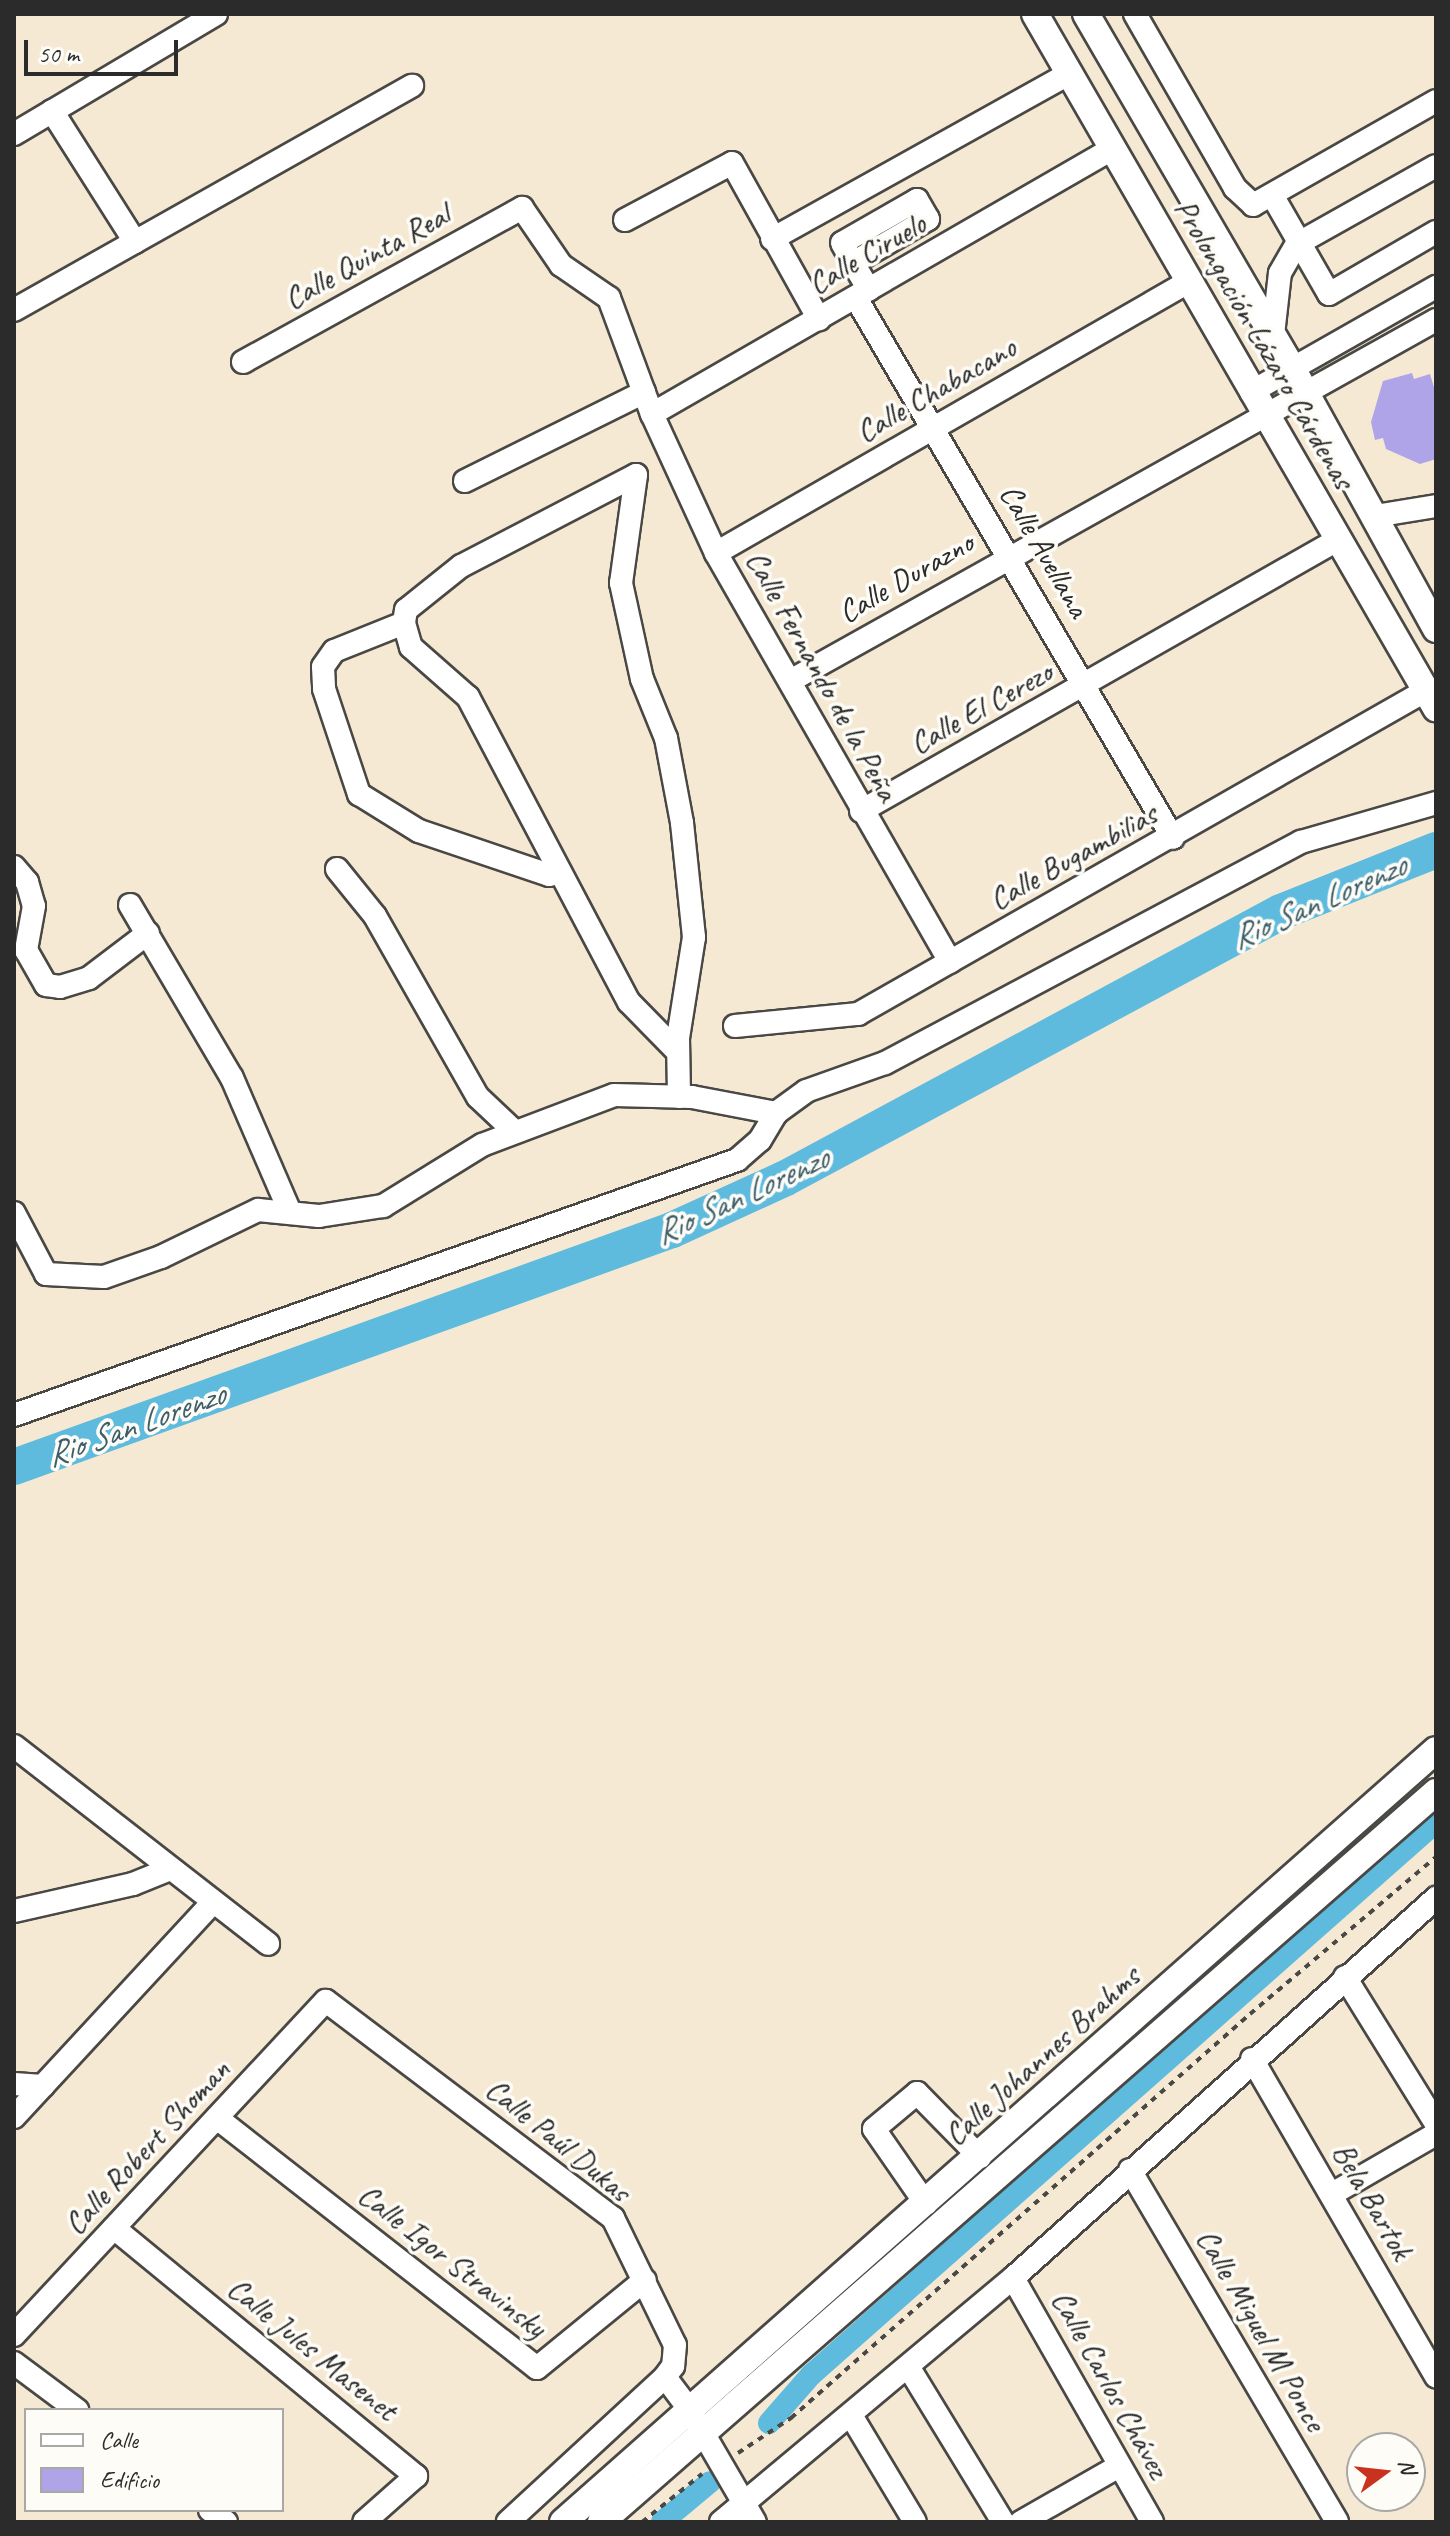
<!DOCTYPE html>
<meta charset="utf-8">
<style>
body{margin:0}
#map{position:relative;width:1450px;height:2536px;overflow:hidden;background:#f6e9d4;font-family:Caveat,sans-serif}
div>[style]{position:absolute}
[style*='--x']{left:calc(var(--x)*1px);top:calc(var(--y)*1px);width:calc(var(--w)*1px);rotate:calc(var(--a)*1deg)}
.canal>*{height:22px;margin:-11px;padding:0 11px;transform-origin:11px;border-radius:11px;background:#5fbbdd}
.river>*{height:36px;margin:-18px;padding:0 18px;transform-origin:18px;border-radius:18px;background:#5fbbdd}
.building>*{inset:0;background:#aea4e7}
.path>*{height:4px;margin-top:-2px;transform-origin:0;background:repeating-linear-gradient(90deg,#494844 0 6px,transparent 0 12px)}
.roads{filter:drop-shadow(2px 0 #494844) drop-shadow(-2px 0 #494844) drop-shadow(0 2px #494844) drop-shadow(0 -2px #494844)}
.minor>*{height:22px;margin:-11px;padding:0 11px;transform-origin:11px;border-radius:11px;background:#fff}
.major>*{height:26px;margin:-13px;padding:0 13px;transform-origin:13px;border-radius:13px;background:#fff}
span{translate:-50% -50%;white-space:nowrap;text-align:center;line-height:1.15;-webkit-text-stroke:7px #fdfcf7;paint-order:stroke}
.street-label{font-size:32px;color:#2b2b2b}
.water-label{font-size:34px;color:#3d5d69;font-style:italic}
.frame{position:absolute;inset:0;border:16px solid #2b2b2b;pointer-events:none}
.legend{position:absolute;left:24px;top:2408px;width:260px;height:104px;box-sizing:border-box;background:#fdfcf7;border:2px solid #a9a8a5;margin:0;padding:10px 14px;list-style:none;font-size:24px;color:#2b2b2b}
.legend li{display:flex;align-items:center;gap:16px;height:40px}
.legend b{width:40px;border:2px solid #a9a8a5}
.north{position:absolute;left:1346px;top:2432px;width:80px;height:80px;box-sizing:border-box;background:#fdfcf7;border:2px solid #a9a8a5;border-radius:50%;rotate:75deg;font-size:22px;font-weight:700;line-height:32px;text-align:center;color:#2b2b2b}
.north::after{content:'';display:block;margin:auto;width:28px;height:36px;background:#c8321e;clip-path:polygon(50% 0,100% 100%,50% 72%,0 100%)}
.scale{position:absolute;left:24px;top:40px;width:154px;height:36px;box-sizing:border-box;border:4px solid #2b2b2b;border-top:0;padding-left:10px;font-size:24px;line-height:28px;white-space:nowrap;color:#2b2b2b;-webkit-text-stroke:6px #fdfcf7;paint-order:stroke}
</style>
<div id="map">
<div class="canal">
<i style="--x:769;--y:2423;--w:64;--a:-48.8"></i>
<i style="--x:811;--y:2375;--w:835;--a:-41.5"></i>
<i style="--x:662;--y:2522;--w:62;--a:-39.8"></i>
</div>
<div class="river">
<i style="--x:14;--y:1467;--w:699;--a:-19.81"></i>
<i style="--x:672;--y:1230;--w:123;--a:-24.5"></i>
<i style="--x:784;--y:1179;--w:564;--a:-28.25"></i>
<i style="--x:1281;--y:912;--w:167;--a:-21.8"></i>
</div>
<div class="building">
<i style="clip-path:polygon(1412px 373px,1414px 379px,1430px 374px,1436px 394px,1436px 459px,1420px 464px,1386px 449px,1383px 438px,1375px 440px,1371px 422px,1383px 381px)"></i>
</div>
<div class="path">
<i style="--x:738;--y:2453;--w:64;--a:-33.4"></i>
<i style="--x:791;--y:2418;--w:611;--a:-41.35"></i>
<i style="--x:1250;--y:2014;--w:243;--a:-40.2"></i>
<i style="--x:642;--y:2522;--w:77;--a:-38.7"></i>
</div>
<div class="roads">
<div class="minor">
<i style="--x:1135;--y:14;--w:201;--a:60.1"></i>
<i style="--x:1235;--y:188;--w:25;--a:43"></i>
<i style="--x:1253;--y:205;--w:210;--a:-29.6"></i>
<i style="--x:52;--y:111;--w:155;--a:57.6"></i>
<i style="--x:14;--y:134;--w:235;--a:-30.7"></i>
<i style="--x:1272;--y:195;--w:114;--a:60.1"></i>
<i style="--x:1329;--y:294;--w:124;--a:-30.1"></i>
<i style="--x:625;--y:220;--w:121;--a:-28"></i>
<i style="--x:732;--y:163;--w:179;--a:60.9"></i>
<i style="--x:772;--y:239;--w:340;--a:-29.1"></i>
<i style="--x:853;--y:263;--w:87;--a:-30.4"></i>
<i style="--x:928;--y:219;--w:22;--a:-120"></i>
<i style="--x:917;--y:200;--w:86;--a:150.2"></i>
<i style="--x:842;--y:243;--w:23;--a:61"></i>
<i style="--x:853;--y:263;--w:31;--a:59"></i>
<i style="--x:856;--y:298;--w:626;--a:59.59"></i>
<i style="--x:14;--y:310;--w:457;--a:-29.4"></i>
<i style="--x:1273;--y:335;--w:62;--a:-83.6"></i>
<i style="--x:1280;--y:273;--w:34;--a:-60"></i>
<i style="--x:1297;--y:244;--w:159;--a:-29.3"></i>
<i style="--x:243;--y:362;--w:319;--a:-28.9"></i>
<i style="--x:522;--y:208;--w:69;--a:55.6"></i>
<i style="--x:561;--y:265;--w:58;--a:34.5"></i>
<i style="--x:609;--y:298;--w:124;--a:69.7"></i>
<i style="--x:652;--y:414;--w:153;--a:65.3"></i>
<i style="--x:716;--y:553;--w:471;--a:60.2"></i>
<i style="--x:1251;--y:392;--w:213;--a:-29.6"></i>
<i style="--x:652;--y:414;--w:531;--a:-29.95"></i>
<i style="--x:636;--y:475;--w:197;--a:152.5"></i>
<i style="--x:461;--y:566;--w:70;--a:141.3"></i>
<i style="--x:406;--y:610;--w:13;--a:99"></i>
<i style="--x:404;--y:623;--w:25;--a:74"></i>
<i style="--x:411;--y:647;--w:76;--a:41.3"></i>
<i style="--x:468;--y:697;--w:345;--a:62.2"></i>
<i style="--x:629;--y:1002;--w:70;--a:45.6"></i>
<i style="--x:636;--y:475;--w:109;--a:97.9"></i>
<i style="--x:621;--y:583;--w:98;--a:77.7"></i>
<i style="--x:642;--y:679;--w:64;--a:67.9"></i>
<i style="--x:666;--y:738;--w:86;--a:79.3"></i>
<i style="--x:682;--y:823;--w:115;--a:84"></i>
<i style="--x:694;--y:937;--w:102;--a:99"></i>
<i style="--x:678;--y:1038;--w:59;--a:89"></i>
<i style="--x:465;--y:481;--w:200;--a:-26.4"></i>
<i style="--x:1375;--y:516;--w:62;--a:-9.3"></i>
<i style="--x:716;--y:553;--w:544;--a:-29.86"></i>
<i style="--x:404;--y:623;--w:75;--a:158.2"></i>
<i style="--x:334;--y:651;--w:19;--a:125"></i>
<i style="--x:323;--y:667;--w:22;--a:87"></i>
<i style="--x:324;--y:689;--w:111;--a:71.6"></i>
<i style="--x:359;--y:794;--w:70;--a:31.7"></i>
<i style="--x:419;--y:831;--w:137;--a:18.7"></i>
<i style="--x:549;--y:875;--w:9;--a:-13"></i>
<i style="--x:790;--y:681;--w:740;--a:-29.2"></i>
<i style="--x:861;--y:811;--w:550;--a:-29.64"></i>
<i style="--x:14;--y:867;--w:20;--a:49"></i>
<i style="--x:27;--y:882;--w:25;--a:74"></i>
<i style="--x:34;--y:906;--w:45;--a:100.3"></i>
<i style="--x:26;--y:950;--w:40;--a:60.3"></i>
<i style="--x:46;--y:985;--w:14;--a:8"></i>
<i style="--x:60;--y:987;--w:30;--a:-17"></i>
<i style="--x:89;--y:978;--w:74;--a:-37.3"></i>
<i style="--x:337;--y:869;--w:60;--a:51"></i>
<i style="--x:375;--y:916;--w:208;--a:60.4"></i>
<i style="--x:478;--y:1097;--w:50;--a:43.4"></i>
<i style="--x:130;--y:905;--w:201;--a:59.5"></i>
<i style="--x:232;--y:1078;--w:144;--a:66.6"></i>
<i style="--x:735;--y:1026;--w:124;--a:-5.6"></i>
<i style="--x:858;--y:1014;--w:653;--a:-29.67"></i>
<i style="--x:14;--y:1213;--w:69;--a:62.3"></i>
<i style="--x:46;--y:1274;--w:58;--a:3"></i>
<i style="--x:104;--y:1277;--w:60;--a:-19.3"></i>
<i style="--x:161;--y:1257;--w:108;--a:-25.9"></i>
<i style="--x:258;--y:1210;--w:61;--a:5.6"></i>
<i style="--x:319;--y:1216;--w:65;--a:-8.9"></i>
<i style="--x:383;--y:1206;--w:116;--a:-31.6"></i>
<i style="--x:482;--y:1145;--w:141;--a:-20.7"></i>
<i style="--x:614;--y:1095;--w:78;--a:1.5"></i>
<i style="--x:692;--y:1097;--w:86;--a:10.8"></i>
<i style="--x:14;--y:1415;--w:767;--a:-19.43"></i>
<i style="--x:737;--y:1160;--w:30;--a:-41"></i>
<i style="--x:760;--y:1140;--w:31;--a:-59"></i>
<i style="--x:776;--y:1113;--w:37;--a:-36"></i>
<i style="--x:806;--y:1091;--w:84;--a:-19.5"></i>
<i style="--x:885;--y:1063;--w:471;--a:-28"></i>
<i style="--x:1301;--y:842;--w:141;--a:-16.1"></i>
<i style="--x:14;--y:1746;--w:322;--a:37.9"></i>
<i style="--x:14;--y:1911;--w:122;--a:-12.8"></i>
<i style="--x:133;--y:1884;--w:40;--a:-22"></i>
<i style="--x:1345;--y:1977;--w:173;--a:58.2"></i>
<i style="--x:1252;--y:2059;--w:367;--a:59.9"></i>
<i style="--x:14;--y:2084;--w:29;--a:4"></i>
<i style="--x:14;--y:2117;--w:293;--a:-47.2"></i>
<i style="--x:217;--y:2118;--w:406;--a:38"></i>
<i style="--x:537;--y:2368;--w:139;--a:-39.2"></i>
<i style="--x:1130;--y:2170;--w:408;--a:59.5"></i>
<i style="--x:1332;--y:2194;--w:120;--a:-30"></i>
<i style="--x:926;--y:2204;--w:91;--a:-124.7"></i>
<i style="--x:874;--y:2129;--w:56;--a:-39.9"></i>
<i style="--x:917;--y:2093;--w:90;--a:45.5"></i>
<i style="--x:114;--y:2228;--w:391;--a:39.4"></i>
<i style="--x:416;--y:2476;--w:69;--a:138.5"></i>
<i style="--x:1013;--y:2278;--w:281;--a:60.3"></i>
<i style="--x:14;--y:2335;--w:457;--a:-47"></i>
<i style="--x:326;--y:2001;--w:360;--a:37.1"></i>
<i style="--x:613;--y:2218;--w:141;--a:64"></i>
<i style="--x:675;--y:2345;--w:21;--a:95"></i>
<i style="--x:673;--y:2366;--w:14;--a:126"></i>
<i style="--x:665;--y:2377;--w:214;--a:137.3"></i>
<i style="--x:14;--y:2363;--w:79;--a:36.7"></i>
<i style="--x:909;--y:2368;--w:180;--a:58.6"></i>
<i style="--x:665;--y:2377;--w:38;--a:53"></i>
<i style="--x:688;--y:2407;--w:133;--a:59.8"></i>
<i style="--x:852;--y:2417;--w:122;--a:59"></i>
<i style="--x:210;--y:2510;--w:20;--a:37"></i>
<i style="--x:721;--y:2522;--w:381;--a:-39.9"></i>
<i style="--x:1013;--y:2278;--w:569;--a:-41.93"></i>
<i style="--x:1021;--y:2522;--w:113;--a:-29.7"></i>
</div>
<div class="major">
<i style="--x:1035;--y:14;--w:802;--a:59.98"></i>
<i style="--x:1086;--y:14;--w:410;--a:59.8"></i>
<i style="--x:1292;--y:368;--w:298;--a:61.1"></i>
<i style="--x:563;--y:2522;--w:1165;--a:-41.49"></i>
<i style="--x:601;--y:2522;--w:1109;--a:-41.16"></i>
</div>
</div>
<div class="street-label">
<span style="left:867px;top:254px;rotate:-30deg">Calle Ciruelo</span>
<span style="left:367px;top:257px;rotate:-29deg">Calle Quinta Real</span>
<span style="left:1264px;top:344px;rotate:60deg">Prolongación Lázaro Cárdenas</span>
<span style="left:936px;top:390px;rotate:-30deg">Calle Chabacano</span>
<span style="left:1044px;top:551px;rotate:60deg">Calle Avellana</span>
<span style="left:906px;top:578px;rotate:-30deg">Calle Durazno</span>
<span style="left:822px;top:676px;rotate:61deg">Calle Fernando de la Peña</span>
<span style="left:981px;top:708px;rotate:-29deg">Calle El Cerezo</span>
<span style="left:1073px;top:857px;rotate:-29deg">Calle Bugambilias</span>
<span style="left:1042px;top:2056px;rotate:-42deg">Calle Johannes Brahms</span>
<span style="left:558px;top:2140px;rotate:39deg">Calle Paúl Dukas</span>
<span style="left:147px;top:2147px;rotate:-47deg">Calle Robert Shoman</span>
<span style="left:1372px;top:2201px;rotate:60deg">Bela Bartok</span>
<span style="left:452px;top:2261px;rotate:38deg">Calle Igor Stravinsky</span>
<span style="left:1261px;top:2330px;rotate:60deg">Calle Miguel M Ponce</span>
<span style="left:312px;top:2349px;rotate:39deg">Calle Jules Masenet</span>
<span style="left:1110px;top:2384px;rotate:61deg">Calle Carlos Chávez</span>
</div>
<div class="water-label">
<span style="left:1318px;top:901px;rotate:-24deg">Rio San Lorenzo</span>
<span style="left:741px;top:1195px;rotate:-25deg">Rio San Lorenzo</span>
<span style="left:135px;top:1424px;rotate:-20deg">Rio San Lorenzo</span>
</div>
<div class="frame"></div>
<ul class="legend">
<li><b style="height:10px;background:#fff"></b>Calle</li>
<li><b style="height:22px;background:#aea4e7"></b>Edificio</li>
</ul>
<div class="north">N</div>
<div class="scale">50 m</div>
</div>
